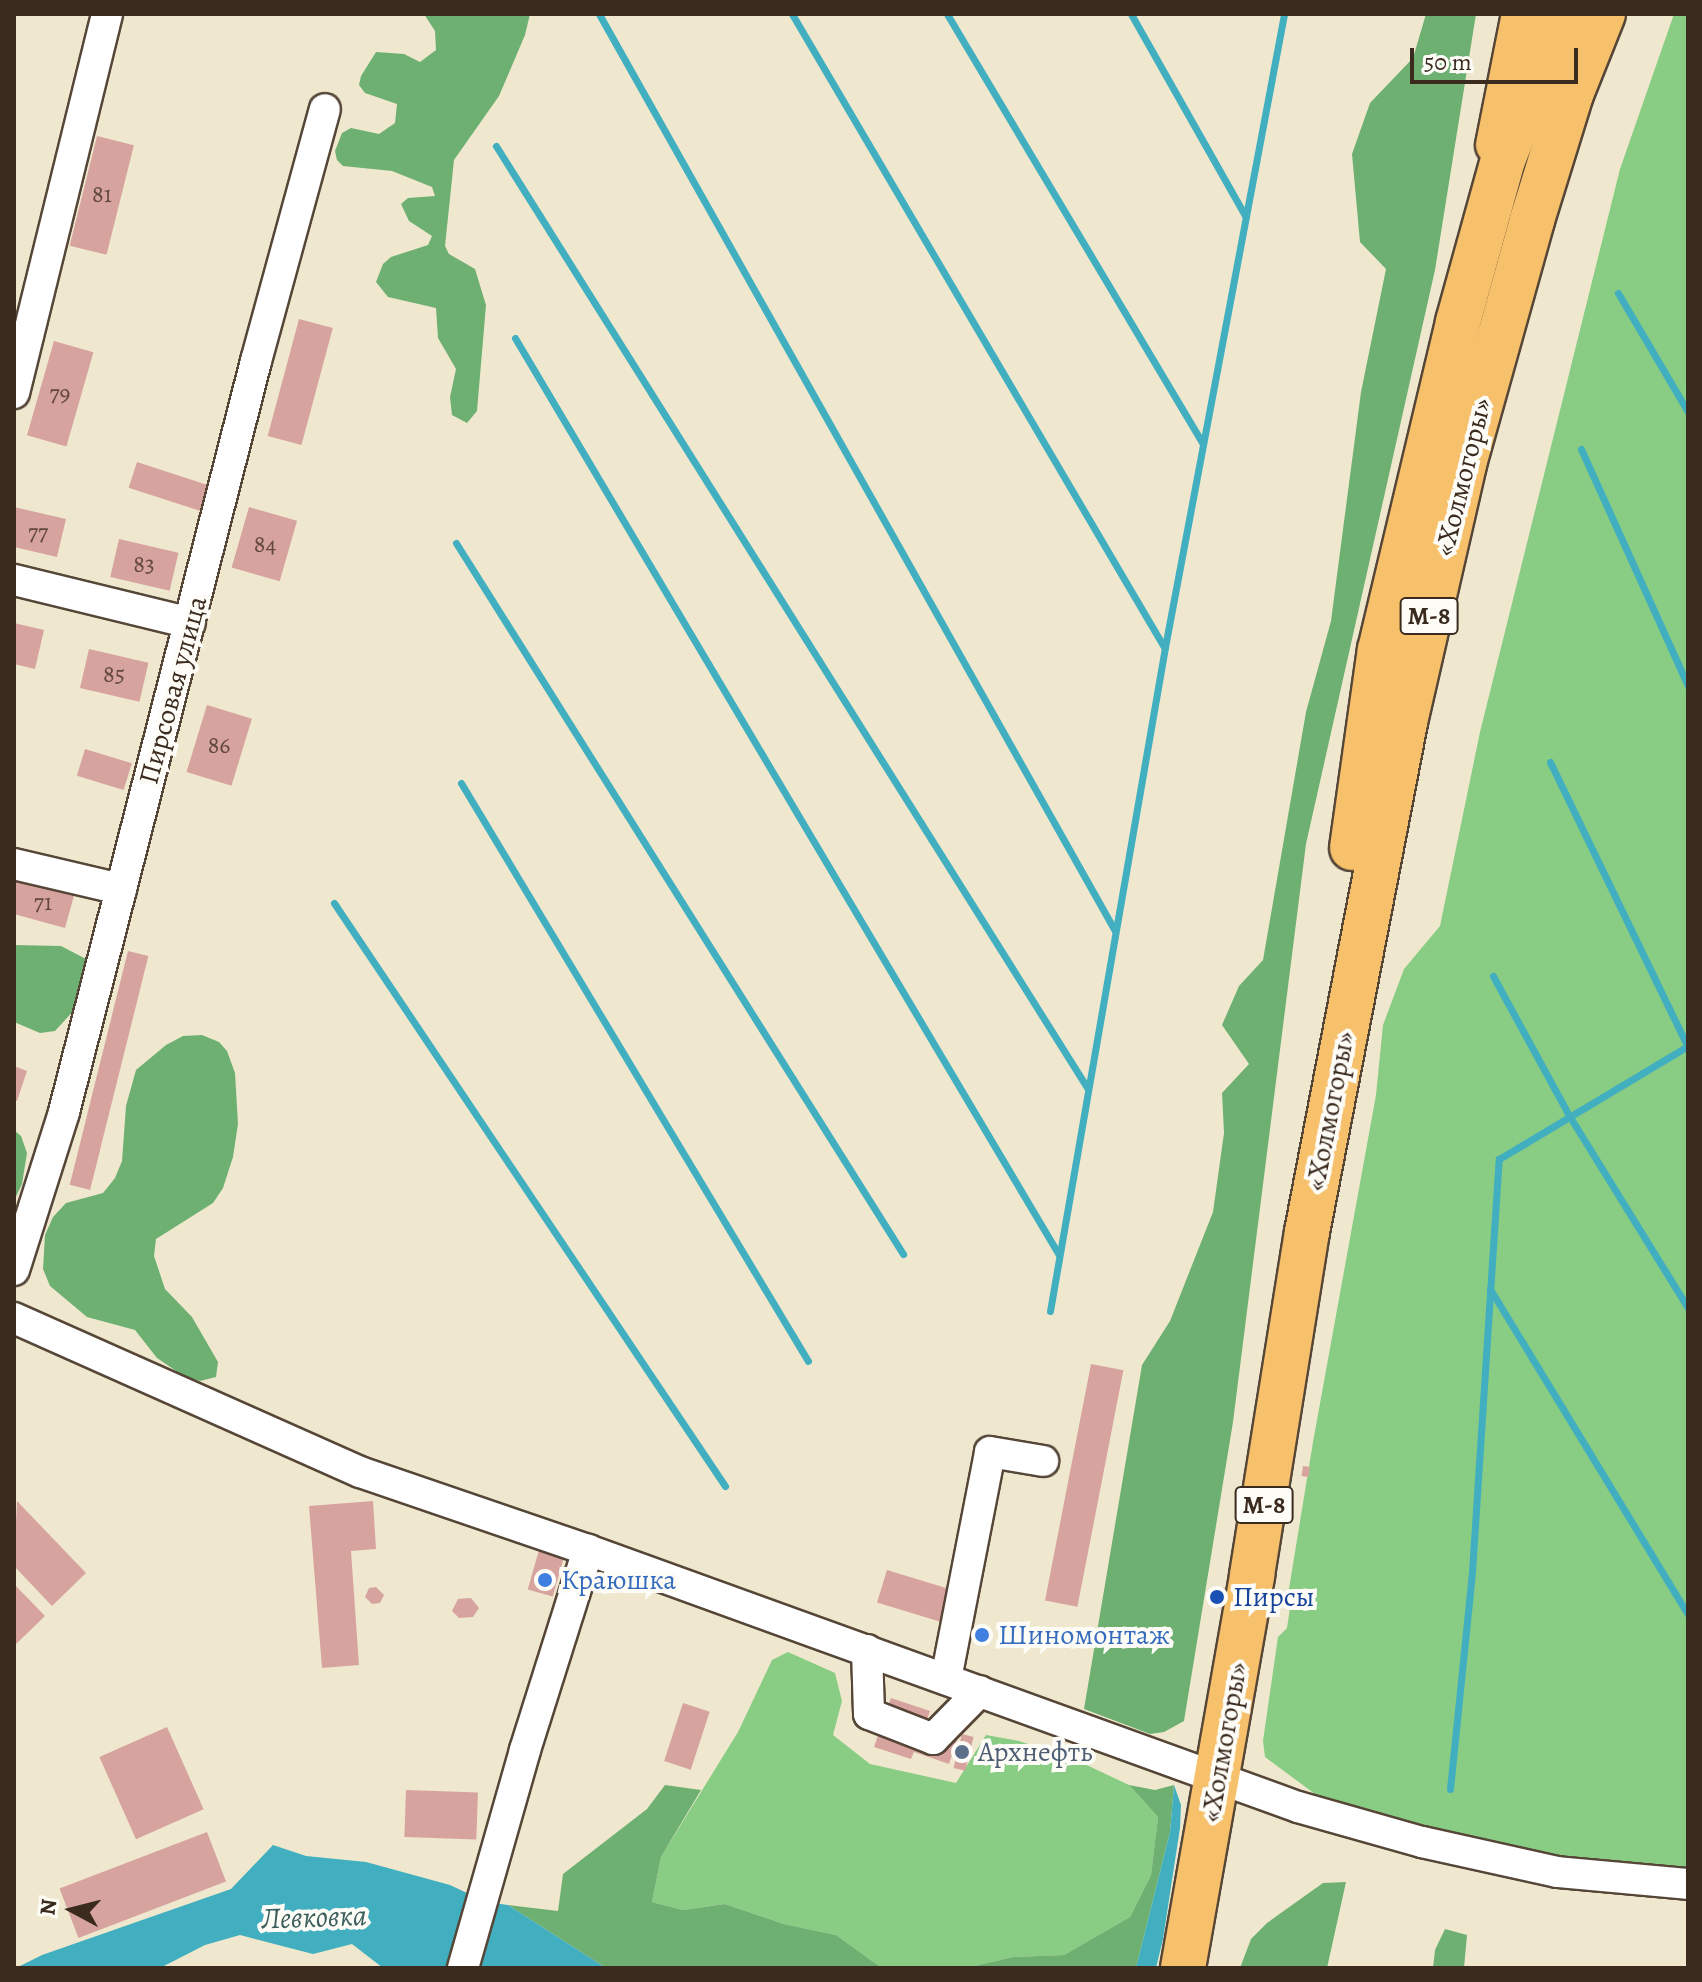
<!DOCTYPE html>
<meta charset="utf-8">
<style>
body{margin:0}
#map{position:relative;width:1702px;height:1982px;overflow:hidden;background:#efe8ce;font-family:Alegreya,serif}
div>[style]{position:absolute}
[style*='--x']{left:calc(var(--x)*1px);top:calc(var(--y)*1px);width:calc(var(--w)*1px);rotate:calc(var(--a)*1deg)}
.green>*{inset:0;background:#89cc84}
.forest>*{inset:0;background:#6eb072}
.water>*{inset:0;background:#41afbf}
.stream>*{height:7px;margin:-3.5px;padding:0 3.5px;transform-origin:3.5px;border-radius:3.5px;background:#41afbf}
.building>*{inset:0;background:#d7a39f;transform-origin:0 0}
.roads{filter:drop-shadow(2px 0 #564638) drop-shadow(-2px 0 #564638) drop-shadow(0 2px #564638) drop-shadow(0 -2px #564638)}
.minor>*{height:30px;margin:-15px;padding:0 15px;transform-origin:15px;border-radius:15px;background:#fff}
.major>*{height:38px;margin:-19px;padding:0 19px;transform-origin:19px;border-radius:19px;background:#f7c06b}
.highway>*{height:44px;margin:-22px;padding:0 22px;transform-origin:22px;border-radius:22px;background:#f7c06b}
.dots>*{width:22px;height:22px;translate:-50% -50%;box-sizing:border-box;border:4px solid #fdfcf7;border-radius:50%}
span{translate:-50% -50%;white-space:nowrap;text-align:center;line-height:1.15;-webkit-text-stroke:8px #fdfcf7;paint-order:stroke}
.number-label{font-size:24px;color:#62483e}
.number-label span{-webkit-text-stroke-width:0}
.shield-label span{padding:2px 6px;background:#fdfcf7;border:2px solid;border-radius:6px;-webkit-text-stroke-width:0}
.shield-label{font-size:26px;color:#3b2a1e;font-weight:700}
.street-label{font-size:28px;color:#3b2a1e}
.shop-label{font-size:28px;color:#366cbe}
.left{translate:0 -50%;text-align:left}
.transit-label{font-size:28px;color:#164399}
.service-label{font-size:28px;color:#4e5e75}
.water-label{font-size:30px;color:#3d5f5e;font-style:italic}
.frame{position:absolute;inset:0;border:16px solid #3b2a1e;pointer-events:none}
.north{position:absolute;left:32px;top:1870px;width:80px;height:80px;-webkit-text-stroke:6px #fdfcf7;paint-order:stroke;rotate:277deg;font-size:22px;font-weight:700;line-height:32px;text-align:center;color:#3b2a1e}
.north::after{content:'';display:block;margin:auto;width:28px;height:36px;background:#3b2a1e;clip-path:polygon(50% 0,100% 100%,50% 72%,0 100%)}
.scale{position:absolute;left:1410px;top:48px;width:168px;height:36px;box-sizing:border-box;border:4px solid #3b2a1e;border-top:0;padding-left:10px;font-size:24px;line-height:28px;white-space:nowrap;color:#3b2a1e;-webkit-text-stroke:6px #fdfcf7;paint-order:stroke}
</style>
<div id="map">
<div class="green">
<i style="clip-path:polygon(1674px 14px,1688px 14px,1688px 1871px,1552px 1860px,1377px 1816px,1319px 1797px,1265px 1757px,1263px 1741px,1278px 1637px,1287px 1628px,1290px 1608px,1287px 1601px,1313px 1442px,1376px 1095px,1383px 1025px,1404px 969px,1440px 926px,1480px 732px,1620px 169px)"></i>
<i style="clip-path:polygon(788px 1652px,835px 1673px,842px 1701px,833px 1735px,870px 1764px,956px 1783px,986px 1735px,1019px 1741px,1076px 1760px,1129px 1785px,1158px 1817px,1151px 1875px,1130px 1917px,1064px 1955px,1013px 1957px,966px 1968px,882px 1968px,836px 1935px,784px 1924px,725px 1904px,683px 1910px,652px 1902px,661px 1857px,738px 1732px,772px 1660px)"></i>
</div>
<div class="forest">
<i style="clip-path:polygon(424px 14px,530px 14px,525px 35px,499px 96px,454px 160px,445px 246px,449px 254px,475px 269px,486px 305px,477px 411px,467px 423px,452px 415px,450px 397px,456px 369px,438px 338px,436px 308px,388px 297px,376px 282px,383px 264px,391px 257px,428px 245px,432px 236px,409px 221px,401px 204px,408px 198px,435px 196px,432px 187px,392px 171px,343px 166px,337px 160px,335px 151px,342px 133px,351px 128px,379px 134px,395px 123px,397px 104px,365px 93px,359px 85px,361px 76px,376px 52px,404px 54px,420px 62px,436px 50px,435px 31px)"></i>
<i style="clip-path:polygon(1426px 14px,1476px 14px,1435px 270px,1306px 844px,1233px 1422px,1184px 1721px,1164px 1732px,1150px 1734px,1084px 1709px,1142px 1365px,1170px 1321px,1213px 1212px,1224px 1133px,1222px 1093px,1249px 1064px,1222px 1025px,1239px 986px,1263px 960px,1306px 712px,1331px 621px,1361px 392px,1386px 269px,1360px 242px,1352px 154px,1370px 103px,1413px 58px)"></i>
<i style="clip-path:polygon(14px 945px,61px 946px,86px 959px,90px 968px,77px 1007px,55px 1031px,40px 1033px,14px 1022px)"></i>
<i style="clip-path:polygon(202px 1035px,219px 1042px,227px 1051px,235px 1073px,238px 1124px,233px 1157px,223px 1188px,213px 1203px,156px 1239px,154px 1256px,165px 1289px,192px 1317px,218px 1362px,216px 1377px,200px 1381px,185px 1377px,157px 1358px,135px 1330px,87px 1317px,50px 1286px,43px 1269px,45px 1235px,53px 1217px,66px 1203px,103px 1193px,115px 1178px,122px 1161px,126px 1106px,136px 1070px,166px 1045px,183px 1036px)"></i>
<i style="clip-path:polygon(14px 1130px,21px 1136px,27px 1153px,22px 1184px,14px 1201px)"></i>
<i style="clip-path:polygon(665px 1785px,701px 1790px,661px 1857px,652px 1902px,683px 1910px,725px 1904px,784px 1924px,836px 1935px,882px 1968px,606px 1968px,508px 1905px,558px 1911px,563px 1874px,647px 1809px)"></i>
<i style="clip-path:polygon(1129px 1785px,1155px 1790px,1174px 1785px,1170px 1832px,1136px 1968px,966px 1968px,1013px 1957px,1064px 1955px,1130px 1917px,1151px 1875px,1158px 1817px)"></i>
<i style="clip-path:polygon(1346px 1882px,1327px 1968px,1240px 1968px,1251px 1939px,1267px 1923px,1323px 1883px)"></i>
<i style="clip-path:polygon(1445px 1929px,1467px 1935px,1464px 1968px,1433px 1968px,1435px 1950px)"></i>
</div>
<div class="water">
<i style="clip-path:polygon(1174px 1785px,1181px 1805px,1180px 1828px,1163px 1939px,1156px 1968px,1136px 1968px,1170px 1832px)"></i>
<i style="clip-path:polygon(273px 1845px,306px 1856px,366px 1862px,450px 1885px,486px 1902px,508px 1905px,606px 1968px,383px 1968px,352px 1944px,313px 1954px,240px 1935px,205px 1945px,160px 1968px,16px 1968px,42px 1955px,231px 1889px)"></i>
</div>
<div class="stream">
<i style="--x:599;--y:14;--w:1052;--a:60.63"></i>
<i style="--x:792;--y:14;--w:734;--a:59.56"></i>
<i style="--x:947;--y:14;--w:500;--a:59.23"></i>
<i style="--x:1131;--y:14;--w:233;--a:60.5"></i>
<i style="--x:496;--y:146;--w:1113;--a:57.88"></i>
<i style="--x:1618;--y:293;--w:138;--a:59.5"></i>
<i style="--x:515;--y:338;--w:1066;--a:59.32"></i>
<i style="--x:1581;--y:449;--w:260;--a:65.7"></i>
<i style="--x:456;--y:543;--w:840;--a:57.84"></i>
<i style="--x:1550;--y:762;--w:318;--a:64.2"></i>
<i style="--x:461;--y:783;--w:674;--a:59.02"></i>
<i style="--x:334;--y:903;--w:702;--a:56.15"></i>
<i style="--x:1493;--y:976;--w:161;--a:61.4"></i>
<i style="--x:1570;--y:1117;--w:225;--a:58.3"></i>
<i style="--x:1490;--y:1289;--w:381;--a:58.7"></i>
<i style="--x:1050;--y:1311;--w:674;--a:-80.17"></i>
<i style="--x:1165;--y:647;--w:644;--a:-79.35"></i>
<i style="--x:1450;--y:1789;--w:218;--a:-84.2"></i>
<i style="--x:1472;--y:1572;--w:414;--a:-86.3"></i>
<i style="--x:1499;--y:1159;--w:220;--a:-30.9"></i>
</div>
<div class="building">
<i style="left:97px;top:136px;width:38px;height:113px;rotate:14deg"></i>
<i style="left:299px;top:319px;width:35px;height:121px;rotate:15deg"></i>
<i style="left:54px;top:341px;width:41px;height:98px;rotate:16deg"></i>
<i style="left:137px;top:462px;width:75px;height:27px;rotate:18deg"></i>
<i style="clip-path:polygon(14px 507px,66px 519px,57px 557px,14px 547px)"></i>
<i style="left:249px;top:507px;width:50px;height:63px;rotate:16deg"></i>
<i style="left:119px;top:539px;width:61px;height:39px;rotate:13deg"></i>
<i style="clip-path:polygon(14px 623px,44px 630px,35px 669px,14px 664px)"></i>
<i style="left:89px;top:649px;width:61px;height:40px;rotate:13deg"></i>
<i style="left:207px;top:705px;width:47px;height:70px;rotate:17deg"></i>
<i style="left:85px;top:749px;width:49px;height:28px;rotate:17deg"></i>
<i style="clip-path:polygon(14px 875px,75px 892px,65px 928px,14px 914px)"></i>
<i style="left:128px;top:951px;width:21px;height:241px;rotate:14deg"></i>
<i style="clip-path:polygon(14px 1066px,27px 1071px,17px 1101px,14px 1100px)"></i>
<i style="left:1091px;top:1364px;width:33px;height:241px;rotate:11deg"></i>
<i style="left:1303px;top:1466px;width:7px;height:10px;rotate:8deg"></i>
<i style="clip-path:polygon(17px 1501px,86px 1573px,52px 1606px,14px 1566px)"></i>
<i style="clip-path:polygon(373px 1501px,376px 1549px,351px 1551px,359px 1665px,322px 1668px,309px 1506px)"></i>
<i style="left:539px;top:1550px;width:26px;height:41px;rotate:16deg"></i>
<i style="left:887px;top:1570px;width:73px;height:34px;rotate:17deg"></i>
<i style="clip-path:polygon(14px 1584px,45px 1616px,14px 1646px)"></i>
<i style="left:1215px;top:1586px;width:10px;height:21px;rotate:11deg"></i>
<i style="clip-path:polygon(376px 1587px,384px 1595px,380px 1603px,372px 1604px,365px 1597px,369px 1588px)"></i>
<i style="clip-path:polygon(471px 1598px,479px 1608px,473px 1617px,459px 1618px,452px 1611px,458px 1599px)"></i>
<i style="clip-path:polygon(891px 1698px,930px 1711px,926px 1723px,959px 1734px,949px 1764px,914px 1752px,911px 1759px,874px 1747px)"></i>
<i style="left:683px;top:1703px;width:28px;height:61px;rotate:18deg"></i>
<i style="left:167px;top:1727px;width:90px;height:74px;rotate:66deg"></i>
<i style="left:962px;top:1734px;width:12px;height:35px;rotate:14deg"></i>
<i style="left:406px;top:1790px;width:72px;height:47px;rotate:2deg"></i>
<i style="left:207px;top:1832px;width:53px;height:158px;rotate:69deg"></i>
</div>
<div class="roads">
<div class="minor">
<i style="--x:14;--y:393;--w:390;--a:-76.2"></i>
<i style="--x:14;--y:580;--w:181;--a:13.7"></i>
<i style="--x:14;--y:864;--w:110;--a:13.2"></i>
<i style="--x:14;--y:1270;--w:166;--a:-72.4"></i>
<i style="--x:64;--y:1112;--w:775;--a:-75.66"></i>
<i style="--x:256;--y:361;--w:261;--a:-74.7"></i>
<i style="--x:14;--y:1318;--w:379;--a:24"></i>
<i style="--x:360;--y:1472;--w:241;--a:18.9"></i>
<i style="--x:588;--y:1550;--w:755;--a:19.9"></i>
<i style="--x:1298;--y:1807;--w:129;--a:15.8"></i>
<i style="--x:1422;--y:1842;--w:138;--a:12.5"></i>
<i style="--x:1557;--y:1872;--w:132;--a:5.2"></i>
<i style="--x:867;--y:1650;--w:64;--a:88.2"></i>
<i style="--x:869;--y:1714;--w:69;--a:21.3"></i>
<i style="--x:933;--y:1739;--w:67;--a:-45.6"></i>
<i style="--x:946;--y:1679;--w:231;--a:-79"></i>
<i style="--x:990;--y:1452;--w:54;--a:9.6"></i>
<i style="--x:463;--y:1968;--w:227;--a:-74.1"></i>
<i style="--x:525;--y:1750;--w:210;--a:-72.5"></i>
</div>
<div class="major">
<i style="--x:1495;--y:145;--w:134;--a:-78.8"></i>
</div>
<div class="highway">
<i style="--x:1352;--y:848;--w:200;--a:-82"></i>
<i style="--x:1380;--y:650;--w:337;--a:-76.6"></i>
<i style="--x:1458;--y:322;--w:168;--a:-74.5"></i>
<i style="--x:1503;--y:160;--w:157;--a:-68.3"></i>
<i style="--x:1183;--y:1968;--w:399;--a:-80"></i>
<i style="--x:1252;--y:1575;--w:347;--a:-80.9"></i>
<i style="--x:1307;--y:1232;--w:519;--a:-79.12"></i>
<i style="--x:1405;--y:722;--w:265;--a:-77.1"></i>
<i style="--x:1464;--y:464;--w:253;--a:-74.4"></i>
<i style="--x:1532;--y:220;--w:132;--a:-72.8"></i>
<i style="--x:1571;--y:94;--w:86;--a:-68.2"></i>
</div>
</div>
<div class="dots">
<i style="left:545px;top:1580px;background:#3f7fe0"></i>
<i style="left:1217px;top:1597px;background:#1a4fb4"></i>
<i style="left:982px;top:1635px;background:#3f7fe0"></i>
<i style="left:962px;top:1752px;background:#5c6f8a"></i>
</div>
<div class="number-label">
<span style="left:102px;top:195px">81</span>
<span style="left:60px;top:394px">79</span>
<span style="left:38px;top:533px">77</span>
<span style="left:265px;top:545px">84</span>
<span style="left:144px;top:565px">83</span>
<span style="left:114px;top:675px">85</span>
<span style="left:219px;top:746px">86</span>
<span style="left:43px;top:903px">71</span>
</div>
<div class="shield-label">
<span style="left:1429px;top:616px">М-8</span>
<span style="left:1264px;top:1505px">М-8</span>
</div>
<div class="street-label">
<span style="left:1463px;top:477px;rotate:-76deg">«Холмогоры»</span>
<span style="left:173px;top:690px;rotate:-75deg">Пирсовая улица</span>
<span style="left:1330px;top:1111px;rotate:-79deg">«Холмогоры»</span>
<span style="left:1224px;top:1742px;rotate:-80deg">«Холмогоры»</span>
</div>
<div class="shop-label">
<span class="left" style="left:561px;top:1580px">Краюшка</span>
<span class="left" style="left:998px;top:1635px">Шиномонтаж</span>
</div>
<div class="transit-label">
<span class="left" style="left:1233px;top:1597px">Пирсы</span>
</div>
<div class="service-label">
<span class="left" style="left:978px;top:1752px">Архнефть</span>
</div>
<div class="water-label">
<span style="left:314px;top:1917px;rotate:-2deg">Левковка</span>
</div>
<div class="frame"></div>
<div class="north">N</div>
<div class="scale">50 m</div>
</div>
